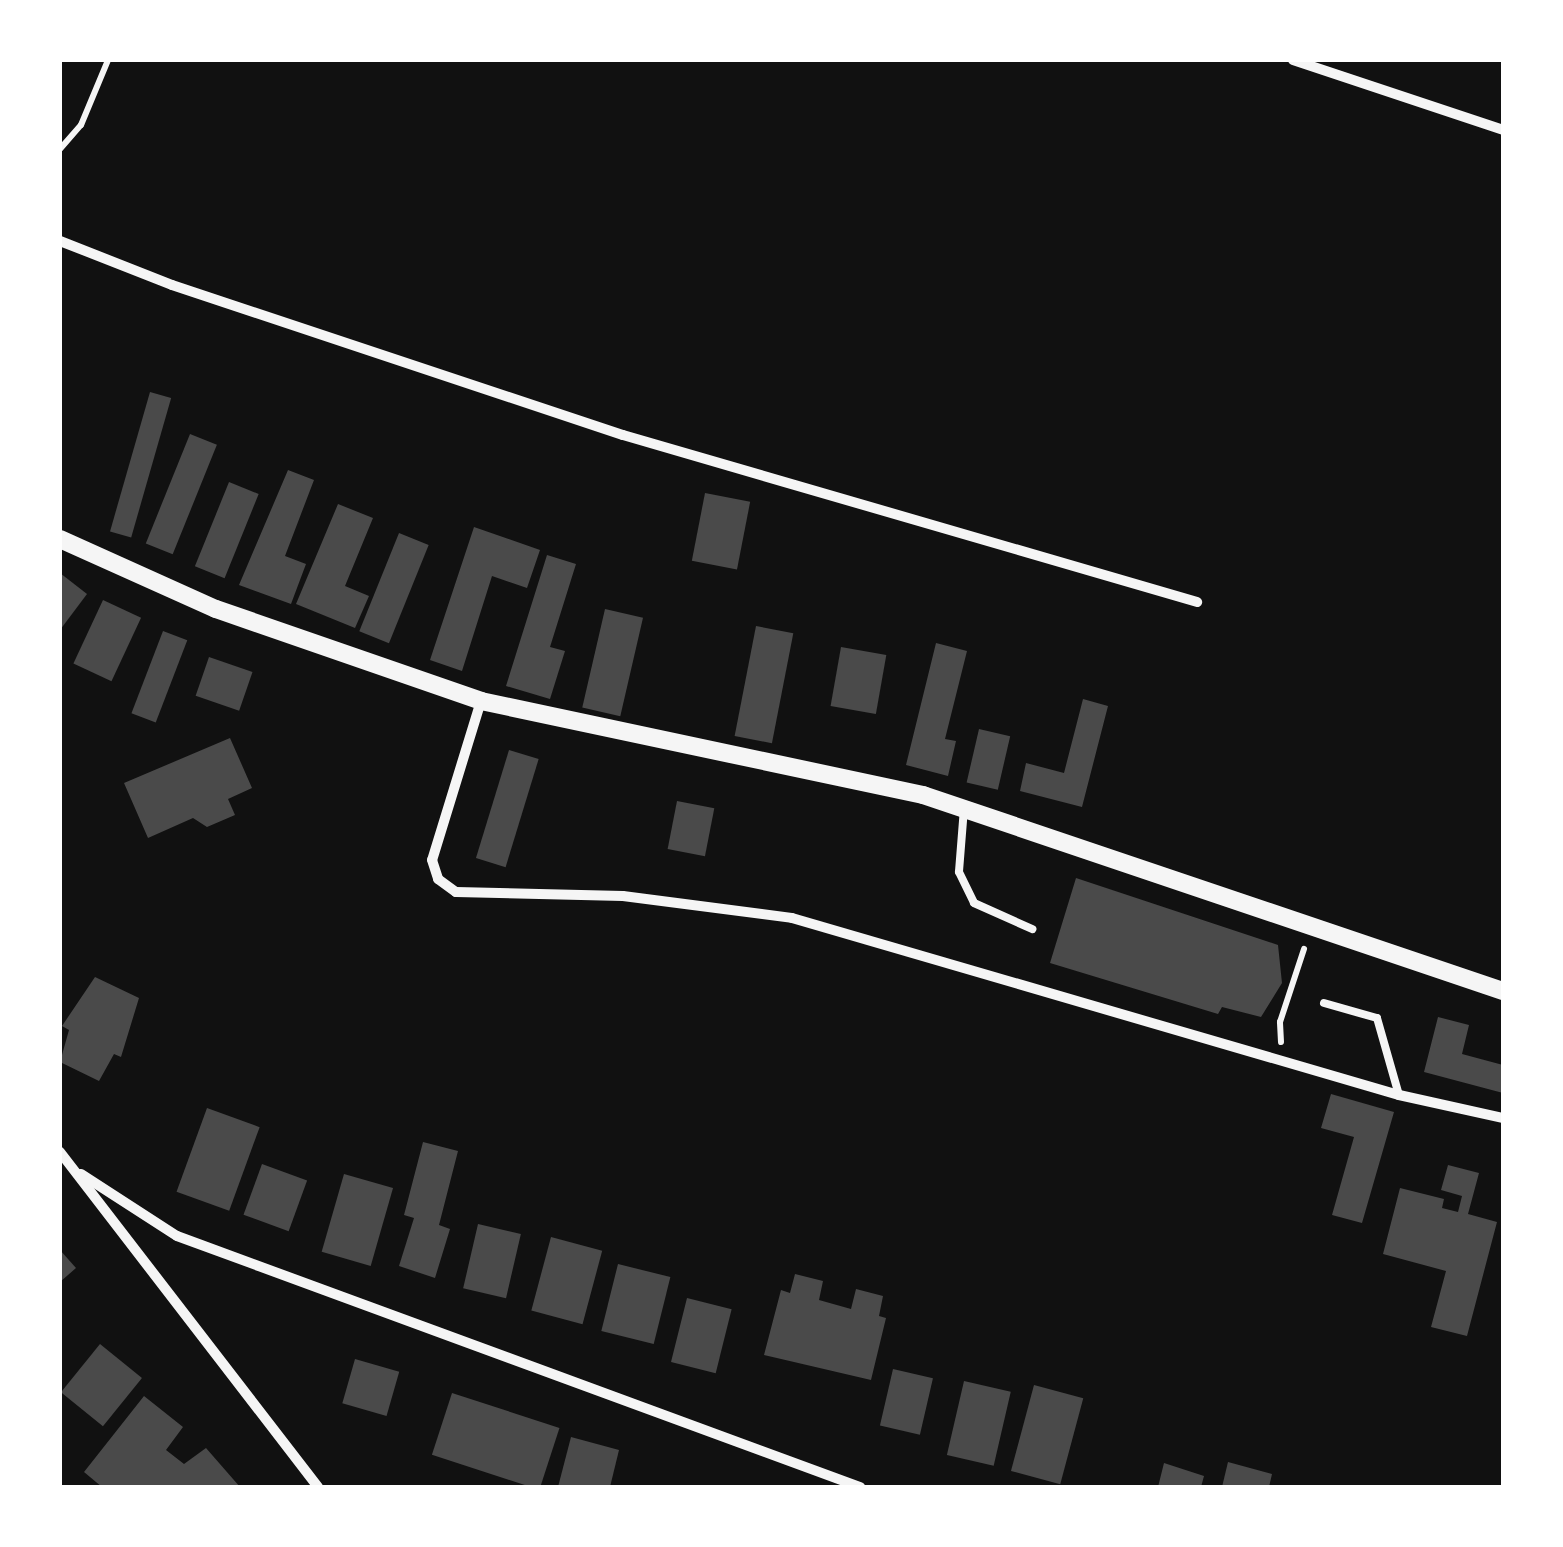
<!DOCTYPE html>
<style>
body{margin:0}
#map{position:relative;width:1563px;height:1547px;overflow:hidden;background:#111;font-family:Quicksand,sans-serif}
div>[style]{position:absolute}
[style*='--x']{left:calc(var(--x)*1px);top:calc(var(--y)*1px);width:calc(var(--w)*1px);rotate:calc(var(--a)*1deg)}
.building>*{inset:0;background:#4a4a4a;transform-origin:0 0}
.path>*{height:6px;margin:-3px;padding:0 3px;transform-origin:3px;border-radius:3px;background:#f5f5f5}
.service>*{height:8px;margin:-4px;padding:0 4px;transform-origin:4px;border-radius:4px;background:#f5f5f5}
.minor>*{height:10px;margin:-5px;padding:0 5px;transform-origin:5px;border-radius:5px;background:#f5f5f5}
.tertiary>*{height:18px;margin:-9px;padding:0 9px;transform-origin:9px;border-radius:9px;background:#f5f5f5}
span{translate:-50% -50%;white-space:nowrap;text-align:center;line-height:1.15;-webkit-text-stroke:10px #fff;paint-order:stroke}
.frame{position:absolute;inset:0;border:62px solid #fff;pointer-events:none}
</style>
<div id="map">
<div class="building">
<i style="left:150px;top:392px;width:22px;height:145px;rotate:16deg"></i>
<i style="left:190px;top:434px;width:29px;height:118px;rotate:22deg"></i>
<i style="clip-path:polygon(288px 470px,314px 480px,285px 556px,306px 564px,291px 604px,239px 585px)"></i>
<i style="left:229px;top:482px;width:32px;height:91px;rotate:22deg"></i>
<i style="left:705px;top:493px;width:46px;height:69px;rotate:11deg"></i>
<i style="clip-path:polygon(338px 504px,373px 518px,345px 586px,369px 596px,355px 628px,296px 604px)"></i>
<i style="clip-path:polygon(474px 527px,540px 550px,527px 588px,492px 576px,462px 671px,430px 660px)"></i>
<i style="left:399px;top:533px;width:32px;height:106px;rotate:22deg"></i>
<i style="clip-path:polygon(547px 555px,576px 564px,550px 647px,565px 651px,550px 699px,506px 686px)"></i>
<i style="clip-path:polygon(60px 573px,87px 594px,60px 630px)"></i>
<i style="left:103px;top:600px;width:42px;height:70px;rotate:25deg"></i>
<i style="left:605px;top:609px;width:39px;height:101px;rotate:13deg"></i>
<i style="left:756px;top:626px;width:38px;height:112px;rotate:11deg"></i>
<i style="left:163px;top:631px;width:26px;height:88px;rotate:21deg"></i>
<i style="clip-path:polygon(936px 643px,967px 651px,945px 739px,956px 741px,948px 776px,906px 765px)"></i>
<i style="left:841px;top:647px;width:46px;height:60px;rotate:10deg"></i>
<i style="left:209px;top:657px;width:46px;height:41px;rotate:19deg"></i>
<i style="clip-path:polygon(1083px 699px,1108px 706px,1082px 807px,1020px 791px,1026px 763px,1064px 773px)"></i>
<i style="left:979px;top:729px;width:32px;height:55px;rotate:13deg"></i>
<i style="clip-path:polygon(230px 738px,252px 788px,228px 799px,235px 815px,207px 827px,193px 818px,148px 838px,124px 783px)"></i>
<i style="left:509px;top:750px;width:31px;height:113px;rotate:17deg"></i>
<i style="left:677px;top:801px;width:38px;height:49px;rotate:11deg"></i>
<i style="clip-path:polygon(1076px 878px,1278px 945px,1282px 983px,1261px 1017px,1222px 1007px,1218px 1014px,1050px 963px)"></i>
<i style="clip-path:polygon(95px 977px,139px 998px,121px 1057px,114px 1054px,99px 1081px,60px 1062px,69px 1030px,62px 1026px)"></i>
<i style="clip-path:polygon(1438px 1017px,1469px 1025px,1462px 1054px,1503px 1065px,1503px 1093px,1424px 1072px)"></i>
<i style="clip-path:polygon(1331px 1094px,1394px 1112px,1362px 1223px,1332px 1215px,1354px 1137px,1321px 1128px)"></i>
<i style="left:207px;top:1108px;width:56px;height:89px;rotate:20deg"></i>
<i style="clip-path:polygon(423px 1142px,458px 1151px,439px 1225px,450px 1229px,435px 1278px,399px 1266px,414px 1218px,404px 1215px)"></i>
<i style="left:262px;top:1164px;width:48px;height:54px;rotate:20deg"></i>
<i style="clip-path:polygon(1448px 1165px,1479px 1173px,1468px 1214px,1497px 1222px,1467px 1336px,1431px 1327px,1446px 1271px,1383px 1254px,1400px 1188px,1444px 1199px,1442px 1208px,1458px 1212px,1462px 1196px,1441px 1190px)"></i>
<i style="left:344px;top:1174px;width:51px;height:81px;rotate:16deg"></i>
<i style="left:478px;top:1224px;width:44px;height:66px;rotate:13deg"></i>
<i style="left:551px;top:1237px;width:53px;height:76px;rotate:15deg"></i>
<i style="clip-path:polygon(60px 1250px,76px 1268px,60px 1282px)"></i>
<i style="left:618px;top:1264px;width:54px;height:69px;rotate:14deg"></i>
<i style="clip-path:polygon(795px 1274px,823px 1281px,819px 1300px,851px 1309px,856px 1289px,883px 1296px,879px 1316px,886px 1318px,871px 1380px,764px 1355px,781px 1290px,790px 1293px)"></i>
<i style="left:687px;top:1298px;width:46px;height:66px;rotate:14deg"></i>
<i style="left:100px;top:1344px;width:54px;height:62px;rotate:39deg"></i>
<i style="left:355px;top:1359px;width:46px;height:46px;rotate:16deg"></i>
<i style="left:893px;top:1369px;width:41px;height:58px;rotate:13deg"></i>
<i style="left:964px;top:1381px;width:48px;height:76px;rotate:13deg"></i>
<i style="left:1034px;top:1385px;width:51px;height:89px;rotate:15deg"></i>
<i style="left:452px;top:1393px;width:113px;height:65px;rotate:18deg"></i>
<i style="clip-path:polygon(144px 1396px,183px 1427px,166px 1450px,184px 1464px,206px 1448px,240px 1487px,102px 1487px,84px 1472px)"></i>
<i style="clip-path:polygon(571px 1437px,619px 1450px,610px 1487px,558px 1487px)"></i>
<i style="clip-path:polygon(1228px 1462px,1272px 1474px,1269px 1487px,1222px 1487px)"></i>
<i style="clip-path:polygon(1164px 1463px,1204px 1476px,1201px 1487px,1158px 1487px)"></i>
</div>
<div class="path">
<i style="--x:60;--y:149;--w:32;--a:-49"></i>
<i style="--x:81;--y:125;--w:70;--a:-67.4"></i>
<i style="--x:1281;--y:1042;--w:20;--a:-93"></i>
<i style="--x:1280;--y:1022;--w:77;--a:-71.8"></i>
</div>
<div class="service">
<i style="--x:964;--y:808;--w:64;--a:94.5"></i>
<i style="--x:959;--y:872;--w:34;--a:64"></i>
<i style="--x:974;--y:903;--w:64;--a:24.1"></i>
<i style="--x:1324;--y:1003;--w:55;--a:15.8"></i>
<i style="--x:1377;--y:1018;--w:80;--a:74.1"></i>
</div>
<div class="minor">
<i style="--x:1293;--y:60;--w:221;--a:18.4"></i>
<i style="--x:60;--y:241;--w:120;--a:21.4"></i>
<i style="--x:172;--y:285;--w:475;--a:18.4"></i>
<i style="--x:623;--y:435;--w:598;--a:16.22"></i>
<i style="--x:481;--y:701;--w:166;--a:107.1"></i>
<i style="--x:432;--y:860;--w:20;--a:72"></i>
<i style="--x:438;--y:879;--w:22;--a:36"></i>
<i style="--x:456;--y:892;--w:167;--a:1.4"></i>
<i style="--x:623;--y:896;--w:170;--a:7.4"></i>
<i style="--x:792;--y:918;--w:632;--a:16.26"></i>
<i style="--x:1399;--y:1095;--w:107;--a:12.5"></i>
<i style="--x:60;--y:1152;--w:423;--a:52.4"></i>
<i style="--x:81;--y:1174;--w:114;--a:32.9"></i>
<i style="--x:177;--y:1236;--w:728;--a:20.18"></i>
</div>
<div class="tertiary">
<i style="--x:60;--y:539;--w:171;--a:24.2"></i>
<i style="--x:216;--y:609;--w:281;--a:19.1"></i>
<i style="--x:481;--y:701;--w:452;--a:12"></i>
<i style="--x:923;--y:795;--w:612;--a:18.67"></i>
</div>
<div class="frame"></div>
</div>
